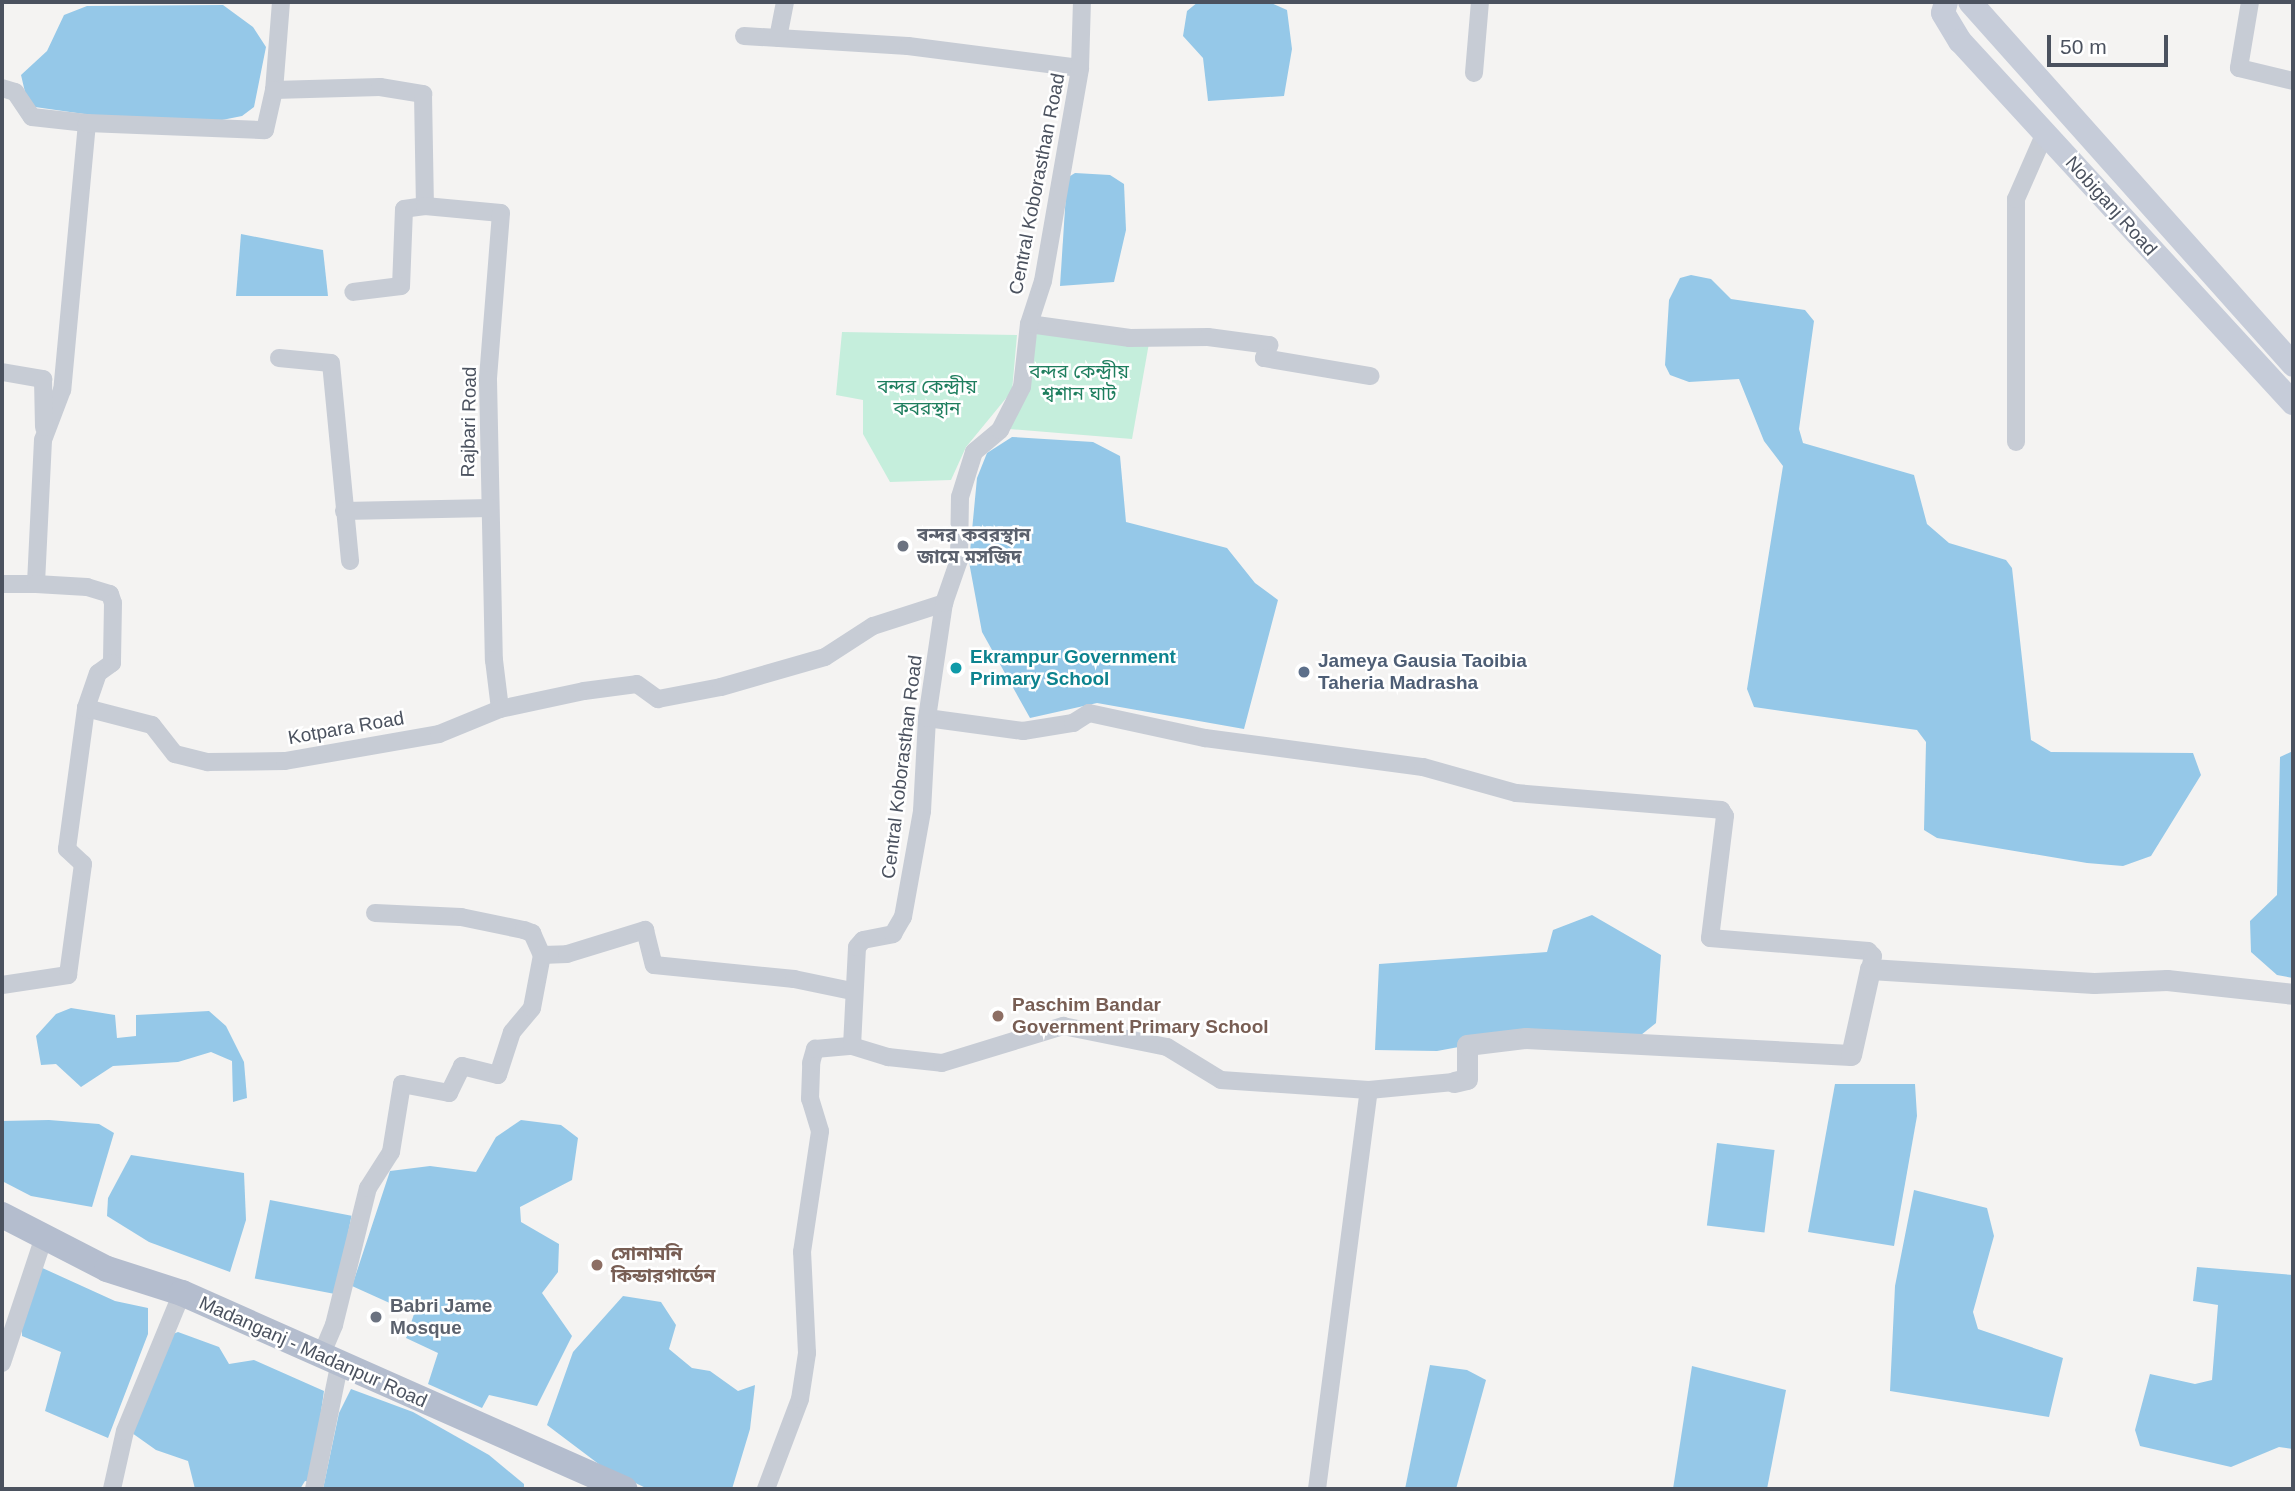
<!DOCTYPE html>
<meta charset="utf-8">
<style>
body{margin:0}
#map{position:relative;width:2295px;height:1491px;overflow:hidden;background:#f4f3f2;font-family:Arial,"Noto Sans Bengali",sans-serif}
div>[style]{position:absolute}
[style*='--x']{left:calc(var(--x)*1px);top:calc(var(--y)*1px);width:calc(var(--w)*1px);rotate:calc(var(--a)*1deg)}
.green>*{inset:0;background:#c5eedc}
.water>*{inset:0;background:#95c8e8;transform-origin:0 0}
.minor>*{height:18px;margin:-9px;padding:0 9px;transform-origin:9px;border-radius:9px;background:#c7ccd5}
.tertiary>*{height:21px;margin:-10.5px;padding:0 10.5px;transform-origin:10.5px;border-radius:10.5px;background:#c7ccd5}
.secondary>*{height:24px;margin:-12px;padding:0 12px;transform-origin:12px;border-radius:12px;background:#c6ccd9}
.primary>*{height:26px;margin:-13px;padding:0 13px;transform-origin:13px;border-radius:13px;background:#b4bdce}
.dots>*{width:19px;height:19px;translate:-50% -50%;box-sizing:border-box;border:4px solid #fff;border-radius:50%}
span{translate:-50% -50%;white-space:nowrap;text-align:center;line-height:1.15;-webkit-text-stroke:5px #fff;paint-order:stroke}
.street-label{font-size:19px;color:#4b525f}
.park-label{font-size:19px;color:#1e7e5e}
.worship-label{font-size:19px;color:#5b616d;font-weight:700}
.left{translate:0 -50%;text-align:left}
.culture-label{font-size:19px;color:#0d838f;font-weight:700}
.service-label{font-size:19px;color:#4e5e75;font-weight:700}
.education-label{font-size:19px;color:#785e54;font-weight:700}
.frame{position:absolute;inset:0;border:4px solid #4b525f;pointer-events:none}
.scale{position:absolute;left:2047px;top:35px;width:121px;height:32px;box-sizing:border-box;border:4px solid #4b525f;border-top:0;padding-left:9px;font-size:21px;line-height:24px;white-space:nowrap;color:#4b525f;-webkit-text-stroke:5px #fff;paint-order:stroke}
</style>
<div id="map">
<div class="green">
<i style="clip-path:polygon(1039px 327px,1149px 343px,1132px 439px,1009px 429px)"></i>
<i style="clip-path:polygon(842px 332px,1017px 335px,1012px 391px,966px 447px,951px 480px,890px 482px,863px 434px,863px 400px,836px 395px)"></i>
</div>
<div class="water">
<i style="clip-path:polygon(1198px 2px,1269px 2px,1287px 10px,1292px 49px,1284px 96px,1208px 101px,1203px 58px,1183px 36px,1187px 11px)"></i>
<i style="clip-path:polygon(223px 5px,253px 27px,266px 47px,254px 107px,242px 116px,217px 121px,105px 117px,35px 107px,25px 92px,21px 75px,47px 51px,64px 15px,87px 6px)"></i>
<i style="clip-path:polygon(1075px 173px,1110px 175px,1124px 184px,1126px 230px,1114px 282px,1060px 286px,1067px 178px)"></i>
<i style="clip-path:polygon(241px 234px,323px 250px,328px 296px,236px 296px)"></i>
<i style="clip-path:polygon(1691px 275px,1711px 279px,1731px 299px,1805px 310px,1814px 321px,1799px 429px,1803px 443px,1914px 475px,1927px 524px,1949px 543px,2006px 560px,2012px 568px,2031px 740px,2051px 752px,2193px 753px,2201px 775px,2151px 856px,2123px 866px,2087px 863px,1937px 838px,1924px 830px,1926px 742px,1917px 730px,1754px 707px,1747px 689px,1783px 466px,1764px 441px,1739px 379px,1689px 382px,1670px 375px,1665px 365px,1669px 300px,1680px 278px)"></i>
<i style="clip-path:polygon(1012px 437px,1093px 442px,1120px 456px,1126px 522px,1227px 548px,1255px 583px,1278px 600px,1244px 729px,1097px 703px,1030px 718px,982px 632px,969px 562px,977px 478px,987px 453px)"></i>
<i style="clip-path:polygon(2293px 751px,2293px 978px,2277px 975px,2251px 952px,2250px 921px,2277px 895px,2280px 757px)"></i>
<i style="clip-path:polygon(1592px 915px,1661px 955px,1656px 1023px,1626px 1047px,1513px 1037px,1437px 1051px,1375px 1050px,1379px 964px,1547px 952px,1553px 930px)"></i>
<i style="clip-path:polygon(71px 1008px,115px 1015px,117px 1038px,136px 1036px,136px 1015px,209px 1011px,226px 1026px,244px 1062px,247px 1098px,233px 1102px,232px 1061px,211px 1052px,178px 1062px,113px 1066px,81px 1087px,56px 1064px,41px 1065px,36px 1036px,56px 1014px)"></i>
<i style="clip-path:polygon(1835px 1084px,1915px 1084px,1917px 1116px,1894px 1246px,1808px 1232px)"></i>
<i style="clip-path:polygon(49px 1120px,99px 1124px,114px 1133px,92px 1207px,31px 1196px,2px 1181px,2px 1121px)"></i>
<i style="clip-path:polygon(521px 1120px,561px 1125px,578px 1138px,572px 1180px,520px 1207px,521px 1222px,559px 1244px,558px 1272px,542px 1293px,572px 1336px,537px 1406px,489px 1395px,482px 1408px,428px 1384px,438px 1353px,406px 1338px,414px 1314px,352px 1286px,390px 1171px,430px 1166px,476px 1172px,496px 1137px)"></i>
<i style="left:1717px;top:1143px;width:58px;height:83px;rotate:7deg"></i>
<i style="clip-path:polygon(131px 1155px,244px 1173px,246px 1220px,230px 1272px,149px 1242px,107px 1216px,108px 1198px)"></i>
<i style="clip-path:polygon(1914px 1190px,1987px 1208px,1994px 1236px,1973px 1312px,1978px 1329px,2063px 1358px,2049px 1417px,1890px 1391px,1895px 1286px)"></i>
<i style="left:270px;top:1200px;width:83px;height:80px;rotate:11deg"></i>
<i style="clip-path:polygon(38px 1266px,115px 1301px,148px 1308px,148px 1334px,108px 1438px,45px 1411px,61px 1352px,22px 1336px,22px 1307px)"></i>
<i style="clip-path:polygon(2197px 1267px,2293px 1275px,2293px 1449px,2279px 1447px,2231px 1467px,2140px 1446px,2135px 1430px,2150px 1374px,2195px 1384px,2212px 1380px,2218px 1305px,2193px 1301px)"></i>
<i style="clip-path:polygon(623px 1296px,661px 1302px,676px 1325px,669px 1349px,692px 1368px,710px 1371px,738px 1391px,755px 1385px,750px 1429px,732px 1489px,648px 1489px,604px 1468px,547px 1425px,573px 1352px)"></i>
<i style="clip-path:polygon(178px 1332px,219px 1347px,229px 1364px,254px 1360px,324px 1391px,311px 1482px,305px 1481px,300px 1489px,195px 1489px,188px 1461px,156px 1450px,132px 1433px,168px 1336px)"></i>
<i style="clip-path:polygon(1430px 1365px,1467px 1370px,1486px 1380px,1456px 1489px,1405px 1489px)"></i>
<i style="clip-path:polygon(1692px 1366px,1786px 1390px,1767px 1489px,1673px 1489px)"></i>
<i style="clip-path:polygon(351px 1389px,413px 1412px,489px 1455px,524px 1484px,524px 1489px,323px 1489px,339px 1413px)"></i>
</div>
<div class="minor">
<i style="--x:281;--y:2;--w:88;--a:94.5"></i>
<i style="--x:274;--y:90;--w:106;--a:-1.6"></i>
<i style="--x:380;--y:87;--w:44;--a:9.2"></i>
<i style="--x:423;--y:94;--w:112;--a:89"></i>
<i style="--x:425;--y:206;--w:21;--a:172"></i>
<i style="--x:404;--y:209;--w:77;--a:92.2"></i>
<i style="--x:401;--y:286;--w:48;--a:172.9"></i>
<i style="--x:2250;--y:2;--w:67;--a:99.5"></i>
<i style="--x:2239;--y:68;--w:56;--a:13.5"></i>
<i style="--x:744;--y:36;--w:164;--a:3.5"></i>
<i style="--x:908;--y:46;--w:173;--a:7.3"></i>
<i style="--x:778;--y:38;--w:37;--a:-79"></i>
<i style="--x:1474;--y:73;--w:71;--a:-85.2"></i>
<i style="--x:2;--y:88;--w:14;--a:17"></i>
<i style="--x:15;--y:92;--w:30;--a:56"></i>
<i style="--x:32;--y:117;--w:55;--a:6.2"></i>
<i style="--x:87;--y:123;--w:268;--a:95.3"></i>
<i style="--x:62;--y:390;--w:53;--a:110.8"></i>
<i style="--x:43;--y:440;--w:144;--a:92.8"></i>
<i style="--x:36;--y:584;--w:34;--a:180"></i>
<i style="--x:87;--y:123;--w:178;--a:2.3"></i>
<i style="--x:265;--y:130;--w:41;--a:-77.3"></i>
<i style="--x:425;--y:206;--w:76;--a:5.3"></i>
<i style="--x:501;--y:213;--w:168;--a:94.5"></i>
<i style="--x:488;--y:380;--w:280;--a:88.8"></i>
<i style="--x:494;--y:660;--w:49;--a:83"></i>
<i style="--x:1029;--y:324;--w:102;--a:7.9"></i>
<i style="--x:1130;--y:338;--w:78;--a:-0.7"></i>
<i style="--x:1208;--y:337;--w:62;--a:7.5"></i>
<i style="--x:1269;--y:345;--w:14;--a:111"></i>
<i style="--x:1264;--y:358;--w:108;--a:9.6"></i>
<i style="--x:279;--y:358;--w:52;--a:5.5"></i>
<i style="--x:331;--y:363;--w:199;--a:84.5"></i>
<i style="--x:2;--y:372;--w:42;--a:9.7"></i>
<i style="--x:43;--y:379;--w:48;--a:88.8"></i>
<i style="--x:2016;--y:442;--w:243;--a:-90"></i>
<i style="--x:2016;--y:199;--w:72;--a:-66.3"></i>
<i style="--x:344;--y:511;--w:146;--a:-1.2"></i>
<i style="--x:36;--y:584;--w:51;--a:3.4"></i>
<i style="--x:87;--y:587;--w:24;--a:17"></i>
<i style="--x:110;--y:594;--w:9;--a:72"></i>
<i style="--x:113;--y:603;--w:60;--a:91"></i>
<i style="--x:112;--y:663;--w:17;--a:144"></i>
<i style="--x:98;--y:673;--w:37;--a:109"></i>
<i style="--x:927;--y:718;--w:97;--a:7.7"></i>
<i style="--x:1023;--y:731;--w:51;--a:-9.1"></i>
<i style="--x:1073;--y:723;--w:19;--a:-32"></i>
<i style="--x:1089;--y:713;--w:119;--a:12.2"></i>
<i style="--x:1205;--y:738;--w:220;--a:7.6"></i>
<i style="--x:1423;--y:767;--w:97;--a:15.6"></i>
<i style="--x:1516;--y:793;--w:206;--a:4.7"></i>
<i style="--x:1721;--y:810;--w:7;--a:56"></i>
<i style="--x:1725;--y:816;--w:123;--a:97"></i>
<i style="--x:1710;--y:938;--w:159;--a:4.7"></i>
<i style="--x:1868;--y:951;--w:7;--a:45"></i>
<i style="--x:1873;--y:956;--w:13;--a:103"></i>
<i style="--x:375;--y:913;--w:86;--a:2.7"></i>
<i style="--x:461;--y:917;--w:64;--a:11.7"></i>
<i style="--x:524;--y:930;--w:9;--a:21"></i>
<i style="--x:532;--y:933;--w:24;--a:66"></i>
<i style="--x:2;--y:985;--w:67;--a:-8.6"></i>
<i style="--x:68;--y:975;--w:112;--a:-82.3"></i>
<i style="--x:83;--y:864;--w:22;--a:-137"></i>
<i style="--x:67;--y:849;--w:142;--a:-82.3"></i>
<i style="--x:86;--y:708;--w:68;--a:14.4"></i>
<i style="--x:152;--y:725;--w:37;--a:52"></i>
<i style="--x:175;--y:754;--w:34;--a:14"></i>
<i style="--x:208;--y:762;--w:77;--a:-0.7"></i>
<i style="--x:285;--y:761;--w:156;--a:-9.9"></i>
<i style="--x:439;--y:734;--w:66;--a:-22.3"></i>
<i style="--x:500;--y:709;--w:86;--a:-12.1"></i>
<i style="--x:584;--y:691;--w:53;--a:-7.5"></i>
<i style="--x:637;--y:684;--w:26;--a:36"></i>
<i style="--x:658;--y:699;--w:64;--a:-10.8"></i>
<i style="--x:721;--y:687;--w:108;--a:-16.1"></i>
<i style="--x:825;--y:657;--w:57;--a:-32.9"></i>
<i style="--x:873;--y:626;--w:75;--a:-17.9"></i>
<i style="--x:852;--y:1046;--w:38;--a:17"></i>
<i style="--x:888;--y:1057;--w:54;--a:6.3"></i>
<i style="--x:942;--y:1063;--w:127;--a:-17"></i>
<i style="--x:1063;--y:1026;--w:106;--a:11.4"></i>
<i style="--x:1167;--y:1047;--w:63;--a:31.4"></i>
<i style="--x:1221;--y:1080;--w:148;--a:3.9"></i>
<i style="--x:1369;--y:1090;--w:85;--a:-5.4"></i>
<i style="--x:320;--y:1358;--w:36;--a:-67"></i>
<i style="--x:334;--y:1325;--w:141;--a:-76.1"></i>
<i style="--x:368;--y:1188;--w:43;--a:-57.4"></i>
<i style="--x:391;--y:1152;--w:69;--a:-80.8"></i>
<i style="--x:402;--y:1084;--w:48;--a:10.8"></i>
<i style="--x:449;--y:1093;--w:30;--a:-64"></i>
<i style="--x:462;--y:1066;--w:37;--a:14"></i>
<i style="--x:498;--y:1075;--w:45;--a:-72"></i>
<i style="--x:512;--y:1032;--w:31;--a:-50"></i>
<i style="--x:532;--y:1008;--w:54;--a:-79.3"></i>
<i style="--x:542;--y:955;--w:25;--a:-2"></i>
<i style="--x:567;--y:954;--w:82;--a:-17.1"></i>
<i style="--x:645;--y:930;--w:36;--a:76"></i>
<i style="--x:654;--y:965;--w:141;--a:5.7"></i>
<i style="--x:794;--y:979;--w:59;--a:11.7"></i>
<i style="--x:2;--y:1363;--w:136;--a:-71.6"></i>
<i style="--x:112;--y:1489;--w:59;--a:-77.4"></i>
<i style="--x:125;--y:1431;--w:149;--a:-67.6"></i>
<i style="--x:314;--y:1489;--w:126;--a:-78.5"></i>
<i style="--x:766;--y:1489;--w:96;--a:-69.3"></i>
<i style="--x:800;--y:1399;--w:47;--a:-81.3"></i>
<i style="--x:807;--y:1353;--w:101;--a:-92.8"></i>
<i style="--x:802;--y:1252;--w:122;--a:-81.5"></i>
<i style="--x:820;--y:1131;--w:34;--a:-107"></i>
<i style="--x:810;--y:1099;--w:36;--a:-88"></i>
<i style="--x:811;--y:1063;--w:15;--a:-74"></i>
<i style="--x:815;--y:1049;--w:37;--a:-5"></i>
<i style="--x:852;--y:1046;--w:99;--a:-87.1"></i>
<i style="--x:857;--y:947;--w:9;--a:-49"></i>
<i style="--x:863;--y:940;--w:31;--a:-11"></i>
<i style="--x:893;--y:934;--w:20;--a:-60"></i>
<i style="--x:903;--y:917;--w:108;--a:-79.8"></i>
<i style="--x:922;--y:811;--w:93;--a:-86.9"></i>
<i style="--x:927;--y:718;--w:116;--a:-81.6"></i>
<i style="--x:944;--y:603;--w:46;--a:-70.8"></i>
<i style="--x:959;--y:560;--w:63;--a:-89.1"></i>
<i style="--x:960;--y:497;--w:47;--a:-72.7"></i>
<i style="--x:974;--y:452;--w:34;--a:-40"></i>
<i style="--x:1000;--y:430;--w:48;--a:-62.9"></i>
<i style="--x:1022;--y:387;--w:63;--a:-83.7"></i>
<i style="--x:1029;--y:324;--w:45;--a:-72"></i>
<i style="--x:1043;--y:281;--w:216;--a:-80.1"></i>
<i style="--x:1080;--y:68;--w:66;--a:-88.3"></i>
<i style="--x:1317;--y:1489;--w:402;--a:-82.6"></i>
</div>
<div class="tertiary">
<i style="--x:1454;--y:1082;--w:13;--a:-13"></i>
<i style="--x:1467;--y:1079;--w:34;--a:-90"></i>
<i style="--x:1467;--y:1045;--w:59;--a:-6.8"></i>
<i style="--x:1526;--y:1038;--w:325;--a:3"></i>
<i style="--x:1851;--y:1055;--w:88;--a:-77.5"></i>
<i style="--x:1870;--y:969;--w:224;--a:3.6"></i>
<i style="--x:2094;--y:983;--w:73;--a:-2.4"></i>
<i style="--x:2167;--y:980;--w:127;--a:6.3"></i>
</div>
<div class="secondary">
<i style="--x:1946;--y:2;--w:11;--a:105"></i>
<i style="--x:1943;--y:13;--w:33;--a:59"></i>
<i style="--x:1960;--y:41;--w:492;--a:47.4"></i>
<i style="--x:1970;--y:2;--w:486;--a:48.3"></i>
</div>
<div class="primary">
<i style="--x:2;--y:1215;--w:118;--a:27.2"></i>
<i style="--x:107;--y:1269;--w:79;--a:17.7"></i>
<i style="--x:182;--y:1293;--w:484;--a:23.9"></i>
</div>
<div class="dots">
<i style="left:903px;top:546px;background:#6b7280"></i>
<i style="left:956px;top:668px;background:#0f9aa8"></i>
<i style="left:1304px;top:672px;background:#5c6f8a"></i>
<i style="left:998px;top:1016px;background:#8d6e63"></i>
<i style="left:597px;top:1265px;background:#8d6e63"></i>
<i style="left:376px;top:1317px;background:#6b7280"></i>
</div>
<div class="street-label">
<span style="left:1037px;top:184px;rotate:-79deg">Central Koborasthan Road</span>
<span style="left:2111px;top:206px;rotate:48deg">Nobiganj Road</span>
<span style="left:469px;top:422px;rotate:-89deg">Rajbari Road</span>
<span style="left:346px;top:728px;rotate:-10deg">Kotpara Road</span>
<span style="left:902px;top:767px;rotate:-83deg">Central Koborasthan Road</span>
<span style="left:313px;top:1352px;rotate:24deg">Madanganj - Madanpur Road</span>
</div>
<div class="park-label">
<span style="left:1079px;top:383px">বন্দর কেন্দ্রীয়<br>শ্বশান ঘাট</span>
<span style="left:927px;top:398px">বন্দর কেন্দ্রীয়<br>কবরস্থান</span>
</div>
<div class="worship-label">
<span class="left" style="left:917px;top:546px">বন্দর কবরস্থান<br>জামে মসজিদ</span>
<span class="left" style="left:390px;top:1317px">Babri Jame<br>Mosque</span>
</div>
<div class="culture-label">
<span class="left" style="left:970px;top:668px">Ekrampur Government<br>Primary School</span>
</div>
<div class="service-label">
<span class="left" style="left:1318px;top:672px">Jameya Gausia Taoibia<br>Taheria Madrasha</span>
</div>
<div class="education-label">
<span class="left" style="left:1012px;top:1016px">Paschim Bandar<br>Government Primary School</span>
<span class="left" style="left:611px;top:1265px">সোনামনি<br>কিন্ডারগার্ডেন</span>
</div>
<div class="frame"></div>
<div class="scale">50 m</div>
</div>
